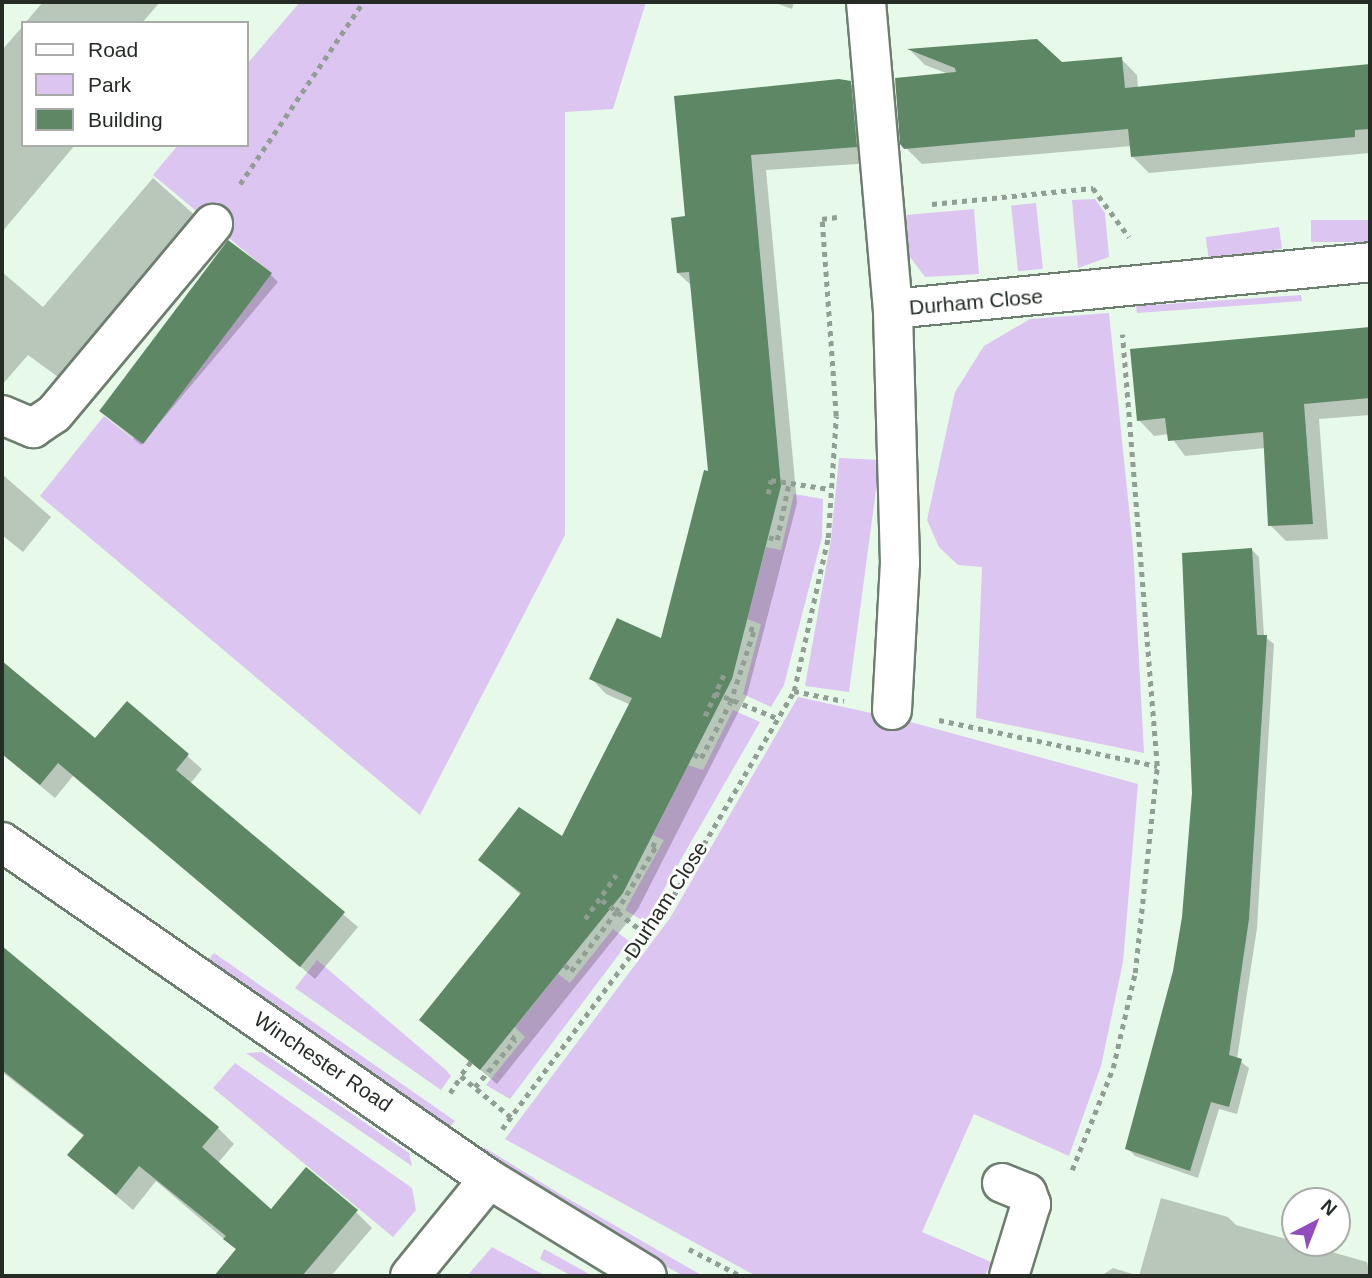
<!DOCTYPE html>
<style>
body{margin:0}
#map{position:relative;width:1372px;height:1278px;overflow:hidden;background:#e7f9e9;font-family:Helvetica,sans-serif}
div>[style]{position:absolute}
[style*='--x']{left:calc(var(--x)*1px);top:calc(var(--y)*1px);width:calc(var(--w)*1px);rotate:calc(var(--a)*1deg)}
.green>*{inset:0;background:#dcc5f1;transform-origin:0 0}
.shadow>*{inset:0;background:#0003}
.building>*{inset:0;background:#5e8765;transform-origin:0 0}
.path>*{height:4.5px;margin-top:-2.25px;transform-origin:0;background:repeating-linear-gradient(90deg,#919e93 0 5px,transparent 0 10px)}
.roads{filter:drop-shadow(2px 0 #6d7d6f) drop-shadow(-2px 0 #6d7d6f) drop-shadow(0 2px #6d7d6f) drop-shadow(0 -2px #6d7d6f)}
.minor>*{height:38px;margin:-19px;padding:0 19px;transform-origin:19px;border-radius:19px;background:#fff}
span{translate:-50% -50%;white-space:nowrap;text-align:center;line-height:1.15;-webkit-text-stroke:5px #fff;paint-order:stroke}
.street-label{font-size:21px;color:#252c26}
.frame{position:absolute;inset:0;border:4px solid #252c26;pointer-events:none}
.legend{position:absolute;left:21px;top:21px;width:228px;height:126px;box-sizing:border-box;background:#fff;border:2px solid #a8aba8;margin:0;padding:9px 12px;list-style:none;font-size:21px;color:#252c26}
.legend li{display:flex;align-items:center;gap:14px;height:35px}
.legend b{width:35px;border:2px solid #a8aba8}
.north{position:absolute;left:1281px;top:1187px;width:70px;height:70px;box-sizing:border-box;background:#fff;border:2px solid #a8aba8;border-radius:50%;rotate:42deg;font-size:19px;font-weight:700;line-height:28px;text-align:center;color:#252c26}
.north::after{content:'';display:block;margin:auto;width:24px;height:32px;background:#914cc0;clip-path:polygon(50% 0,100% 100%,50% 72%,0 100%)}
</style>
<div id="map">
<div class="green">
<i style="clip-path:polygon(300px 2px,646px 2px,613px 109px,565px 112px,565px 535px,420px 815px,40px 496px,104px 416px,133px 439px,271px 273px,153px 175px,178px 145px,247px 145px,247px 64px)"></i>
<i style="clip-path:polygon(1095px 199px,1105px 213px,1109px 257px,1078px 268px,1072px 200px)"></i>
<i style="left:1036px;top:203px;width:66px;height:25px;rotate:84deg"></i>
<i style="clip-path:polygon(974px 209px,979px 274px,925px 277px,907px 253px,906px 215px)"></i>
<i style="left:1370px;top:220px;width:22px;height:59px;rotate:90deg"></i>
<i style="left:1279px;top:227px;width:22px;height:74px;rotate:82deg"></i>
<i style="clip-path:polygon(1301px 295px,1302px 301px,1137px 313px,1136px 306px)"></i>
<i style="clip-path:polygon(1109px 313px,1133px 548px,1144px 753px,976px 718px,982px 567px,958px 565px,939px 547px,927px 520px,955px 392px,984px 346px,1030px 319px)"></i>
<i style="clip-path:polygon(839px 458px,880px 460px,849px 692px,805px 686px,831px 539px)"></i>
<i style="clip-path:polygon(794px 494px,823px 499px,822px 537px,784px 685px,771px 707px,743px 694px,761px 624px,747px 619px,766px 547px,781px 550px)"></i>
<i style="clip-path:polygon(798px 697px,903px 720px,1138px 784px,1123px 962px,1101px 1066px,1069px 1156px,974px 1114px,922px 1232px,991px 1262px,985px 1276px,756px 1276px,505px 1139px,670px 918px)"></i>
<i style="clip-path:polygon(733px 710px,760px 722px,645px 922px,625px 910px,664px 840px,653px 835px,688px 765px,703px 770px)"></i>
<i style="clip-path:polygon(613px 929px,629px 941px,510px 1099px,486px 1085px,525px 1037px,515px 1027px,558px 974px,570px 983px)"></i>
<i style="clip-path:polygon(214px 953px,455px 1121px,450px 1127px,208px 960px)"></i>
<i style="clip-path:polygon(317px 960px,446px 1070px,451px 1076px,441px 1090px,295px 988px)"></i>
<i style="clip-path:polygon(262px 1052px,409px 1153px,412px 1166px,246px 1053px)"></i>
<i style="clip-path:polygon(235px 1063px,412px 1188px,416px 1210px,393px 1237px,213px 1088px)"></i>
<i style="clip-path:polygon(485px 1148px,560px 1194px,703px 1276px,684px 1276px,633px 1249px,475px 1151px)"></i>
<i style="clip-path:polygon(492px 1247px,546px 1276px,467px 1276px)"></i>
<i style="clip-path:polygon(544px 1249px,593px 1276px,572px 1276px,540px 1259px)"></i>
</div>
<div class="shadow">
<i style="clip-path:polygon(43px 2px,160px 2px,142px 23px,25px 23px)"></i>
<i style="clip-path:polygon(773px 2px,794px 2px,792px 9px)"></i>
<i style="clip-path:polygon(23px 26px,23px 145px,75px 145px,2px 232px,2px 50px)"></i>
<i style="clip-path:polygon(1036px 41px,1061px 64px,1121px 59px,1137px 75px,1138px 88px,1370px 66px,1370px 153px,1149px 173px,1133px 157px,1132px 146px,922px 164px,906px 148px,951px 75px,925px 65px,911px 51px)"></i>
<i style="clip-path:polygon(850px 83px,866px 99px,872px 163px,766px 170px,797px 503px,747px 695px,638px 909px,497px 1084px,421px 1020px,522px 896px,480px 860px,563px 839px,631px 705px,606px 694px,591px 678px,662px 641px,710px 473px,693px 287px,678px 273px,687px 217px,676px 98px)"></i>
<i style="clip-path:polygon(153px 178px,208px 227px,73px 388px,28px 355px,2px 385px,2px 272px,43px 307px)"></i>
<i style="clip-path:polygon(270px 274px,278px 282px,141px 445px,101px 412px)"></i>
<i style="clip-path:polygon(1370px 330px,1370px 415px,1319px 419px,1328px 539px,1286px 541px,1270px 525px,1265px 448px,1185px 456px,1169px 434px,1154px 436px,1139px 420px,1132px 351px)"></i>
<i style="clip-path:polygon(2px 474px,51px 517px,23px 552px,2px 535px)"></i>
<i style="clip-path:polygon(1251px 549px,1259px 557px,1264px 636px,1274px 644px,1257px 928px,1237px 1059px,1249px 1068px,1237px 1114px,1219px 1109px,1198px 1178px,1135px 1156px,1127px 1148px,1175px 971px)"></i>
<i style="clip-path:polygon(2px 663px,96px 741px,127px 703px,202px 769px,190px 784px,358px 927px,315px 979px,73px 776px,55px 798px,2px 754px)"></i>
<i style="clip-path:polygon(9px 954px,218px 1128px,234px 1144px,218px 1163px,271px 1211px,356px 1212px,372px 1228px,331px 1276px,216px 1276px,238px 1251px,156px 1181px,133px 1210px,69px 1155px,84px 1136px,2px 1072px,2px 963px)"></i>
<i style="clip-path:polygon(1161px 1198px,1228px 1217px,1236px 1225px,1367px 1262px,1370px 1276px,1101px 1276px,1113px 1268px,1139px 1276px)"></i>
</div>
<div class="building">
<i style="clip-path:polygon(1037px 39px,1062px 62px,1122px 57px,1125px 88px,1370px 64px,1370px 129px,1355px 130px,1355px 137px,1131px 157px,1128px 129px,904px 149px,900px 144px,895px 78px,956px 72px,955px 68px,907px 49px)"></i>
<i style="clip-path:polygon(839px 79px,851px 81px,857px 147px,751px 155px,781px 486px,732px 679px,623px 893px,480px 1070px,419px 1020px,521px 893px,478px 860px,519px 807px,562px 836px,632px 698px,589px 679px,617px 618px,661px 638px,704px 470px,708px 471px,689px 272px,677px 273px,671px 218px,685px 216px,674px 96px)"></i>
<i style="left:228px;top:240px;width:55px;height:214px;rotate:37deg"></i>
<i style="clip-path:polygon(1370px 327px,1370px 398px,1304px 404px,1313px 524px,1268px 526px,1263px 432px,1168px 441px,1165px 418px,1137px 421px,1130px 349px)"></i>
<i style="clip-path:polygon(1252px 548px,1257px 635px,1267px 635px,1249px 919px,1229px 1055px,1242px 1059px,1229px 1107px,1211px 1102px,1190px 1171px,1125px 1149px,1173px 971px,1182px 917px,1192px 793px,1182px 553px)"></i>
<i style="clip-path:polygon(2px 661px,95px 738px,127px 701px,189px 754px,176px 770px,345px 912px,300px 967px,58px 763px,40px 785px,2px 754px)"></i>
<i style="clip-path:polygon(2px 946px,219px 1127px,202px 1147px,271px 1209px,306px 1167px,358px 1210px,302px 1276px,214px 1276px,236px 1249px,223px 1239px,226px 1236px,139px 1166px,116px 1195px,67px 1155px,84px 1135px,2px 1070px)"></i>
</div>
<div class="path">
<i style="--x:240;--y:184;--w:220;--a:-55.9"></i>
<i style="--x:932;--y:204;--w:162;--a:-5.7"></i>
<i style="--x:1093;--y:188;--w:61;--a:53.7"></i>
<i style="--x:768;--y:494;--w:14;--a:-78"></i>
<i style="--x:771;--y:480;--w:59;--a:8.8"></i>
<i style="--x:769;--y:537;--w:9;--a:21"></i>
<i style="--x:777;--y:540;--w:59;--a:-78.3"></i>
<i style="--x:794;--y:691;--w:157;--a:-77.5"></i>
<i style="--x:828;--y:538;--w:122;--a:-86.2"></i>
<i style="--x:836;--y:416;--w:197;--a:-94.1"></i>
<i style="--x:822;--y:219;--w:15;--a:-8"></i>
<i style="--x:715;--y:693;--w:67;--a:22"></i>
<i style="--x:705;--y:716;--w:48;--a:-65.6"></i>
<i style="--x:939;--y:720;--w:223;--a:11.9"></i>
<i style="--x:694;--y:754;--w:8;--a:30"></i>
<i style="--x:701;--y:758;--w:62;--a:-62.2"></i>
<i style="--x:730;--y:703;--w:77;--a:-71.8"></i>
<i style="--x:754;--y:630;--w:9;--a:-167"></i>
<i style="--x:602;--y:900;--w:56;--a:37.7"></i>
<i style="--x:585;--y:919;--w:54;--a:-54.8"></i>
<i style="--x:565;--y:965;--w:8;--a:45"></i>
<i style="--x:571;--y:971;--w:74;--a:-52.7"></i>
<i style="--x:616;--y:912;--w:77;--a:-58.8"></i>
<i style="--x:656;--y:846;--w:9;--a:-159"></i>
<i style="--x:471;--y:1062;--w:17;--a:126"></i>
<i style="--x:461;--y:1076;--w:65;--a:39.4"></i>
<i style="--x:475;--y:1087;--w:62;--a:-49.6"></i>
<i style="--x:515;--y:1040;--w:8;--a:-140"></i>
<i style="--x:450;--y:1093;--w:20;--a:-57"></i>
<i style="--x:502;--y:1129;--w:279;--a:-53.5"></i>
<i style="--x:668;--y:905;--w:248;--a:-59.5"></i>
<i style="--x:794;--y:691;--w:51;--a:11.3"></i>
<i style="--x:1072;--y:1170;--w:110;--a:-68.1"></i>
<i style="--x:1113;--y:1068;--w:98;--a:-77"></i>
<i style="--x:1135;--y:973;--w:208;--a:-83.9"></i>
<i style="--x:1157;--y:766;--w:433;--a:-94.6"></i>
<i style="--x:689;--y:1249;--w:59;--a:27.4"></i>
</div>
<div class="roads">
<div class="minor">
<i style="--x:866;--y:2;--w:308;--a:85"></i>
<i style="--x:2;--y:415;--w:34;--a:23"></i>
<i style="--x:33;--y:428;--w:25;--a:-34"></i>
<i style="--x:54;--y:414;--w:248;--a:-50.1"></i>
<i style="--x:892;--y:710;--w:147;--a:-86.9"></i>
<i style="--x:900;--y:563;--w:254;--a:-91.6"></i>
<i style="--x:893;--y:309;--w:479;--a:-5.6"></i>
<i style="--x:2;--y:842;--w:592;--a:34.68"></i>
<i style="--x:489;--y:1179;--w:185;--a:31.5"></i>
<i style="--x:1002;--y:1183;--w:27;--a:22"></i>
<i style="--x:1027;--y:1193;--w:12;--a:70"></i>
<i style="--x:1031;--y:1204;--w:75;--a:107"></i>
<i style="--x:410;--y:1276;--w:125;--a:-50.8"></i>
</div>
</div>
<div class="street-label">
<span style="left:976px;top:302px;rotate:-5deg">Durham Close</span>
<span style="left:666px;top:900px;rotate:-57deg">Durham Close</span>
<span style="left:323px;top:1062px;rotate:34deg">Winchester Road</span>
</div>
<div class="frame"></div>
<ul class="legend">
<li><b style="height:9px;background:#fff"></b>Road</li>
<li><b style="height:19px;background:#dcc5f1"></b>Park</li>
<li><b style="height:19px;background:#5e8765"></b>Building</li>
</ul>
<div class="north">N</div>
</div>
